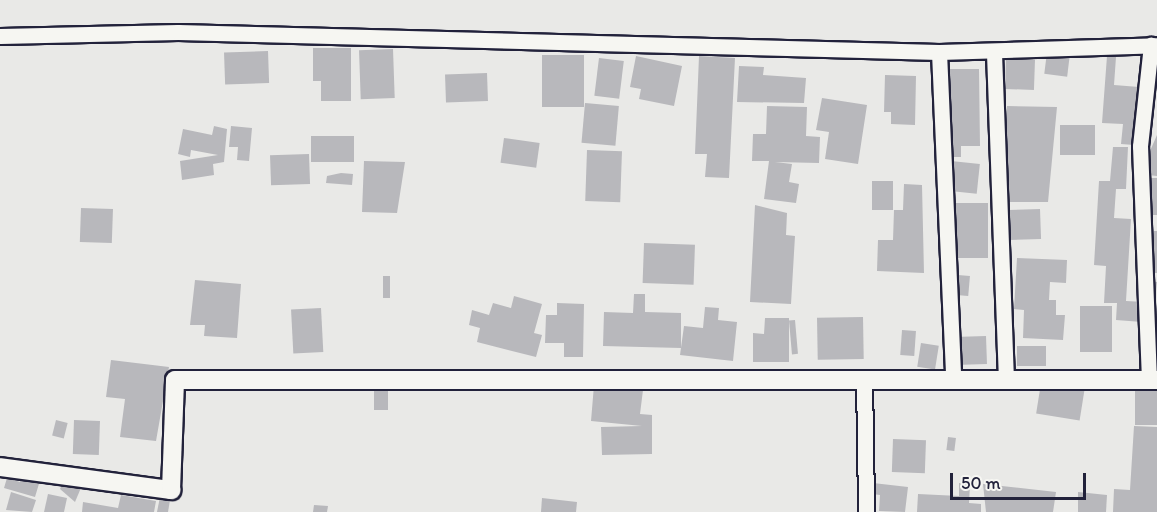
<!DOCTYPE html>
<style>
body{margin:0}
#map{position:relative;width:1157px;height:512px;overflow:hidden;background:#e9e9e7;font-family:Itim,sans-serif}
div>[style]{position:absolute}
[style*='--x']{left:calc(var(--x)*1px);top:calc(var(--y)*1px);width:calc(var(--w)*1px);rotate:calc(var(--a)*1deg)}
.building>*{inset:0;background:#b8b8bc;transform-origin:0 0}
.roads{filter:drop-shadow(2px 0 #22223b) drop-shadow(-2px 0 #22223b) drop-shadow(0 2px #22223b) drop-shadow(0 -2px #22223b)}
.minor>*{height:15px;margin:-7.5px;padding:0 7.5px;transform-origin:7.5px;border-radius:7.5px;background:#f6f6f2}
.tertiary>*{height:18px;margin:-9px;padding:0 9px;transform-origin:9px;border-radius:9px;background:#f6f6f2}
span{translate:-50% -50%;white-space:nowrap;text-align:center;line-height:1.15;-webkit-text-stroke:4.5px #f6f6f2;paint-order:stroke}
.scale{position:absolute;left:950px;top:473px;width:136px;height:27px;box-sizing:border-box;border:3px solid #22223b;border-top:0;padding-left:8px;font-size:18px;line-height:21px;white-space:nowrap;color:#22223b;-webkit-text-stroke:4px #f6f6f2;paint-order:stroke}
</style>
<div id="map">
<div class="building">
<i style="clip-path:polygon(313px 48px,351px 48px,351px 101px,321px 101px,321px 81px,313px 81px)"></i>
<i style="left:393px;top:49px;width:49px;height:34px;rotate:88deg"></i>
<i style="left:268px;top:51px;width:32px;height:44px;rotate:88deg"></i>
<i style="left:1047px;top:52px;width:23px;height:22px;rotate:7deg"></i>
<i style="left:542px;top:55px;width:42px;height:52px"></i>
<i style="clip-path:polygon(636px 56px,682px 66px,674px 106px,639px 99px,641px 89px,630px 87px)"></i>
<i style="clip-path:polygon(699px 56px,735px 58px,729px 178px,705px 177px,707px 154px,695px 154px)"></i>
<i style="clip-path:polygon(1107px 56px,1116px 57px,1114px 85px,1139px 87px,1134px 145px,1121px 144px,1123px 124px,1102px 123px)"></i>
<i style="left:599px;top:58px;width:25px;height:38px;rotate:7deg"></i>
<i style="left:1006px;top:59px;width:29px;height:30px;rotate:2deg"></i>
<i style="clip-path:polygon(739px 66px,764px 67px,763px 75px,806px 78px,804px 103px,737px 102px)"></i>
<i style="clip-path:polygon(946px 69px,979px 69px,980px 146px,961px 146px,961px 157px,947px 157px)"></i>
<i style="left:487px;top:73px;width:28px;height:42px;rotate:88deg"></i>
<i style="clip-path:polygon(885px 75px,916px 76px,915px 125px,891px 124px,891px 112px,884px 112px)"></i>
<i style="clip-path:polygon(822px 98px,867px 105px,858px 164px,825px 159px,829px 132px,816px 130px)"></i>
<i style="left:585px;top:103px;width:34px;height:40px;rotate:5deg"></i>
<i style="clip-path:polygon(767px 106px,807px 107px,806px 136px,820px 137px,819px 163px,775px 162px,792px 164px,789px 182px,799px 184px,796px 203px,764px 199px,769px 161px,752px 161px,753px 134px,766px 134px)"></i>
<i style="clip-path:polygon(1007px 106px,1057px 107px,1048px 202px,1005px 202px)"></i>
<i style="left:1060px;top:125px;width:35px;height:30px"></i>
<i style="clip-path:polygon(214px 126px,227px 129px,224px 162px,213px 164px,214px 175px,182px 180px,180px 161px,218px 155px,191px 150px,190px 157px,178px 154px,183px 129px,212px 135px)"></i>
<i style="clip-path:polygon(231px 126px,252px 128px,249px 161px,237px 160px,238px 147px,229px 147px)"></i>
<i style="clip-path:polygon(1157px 135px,1157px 176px,1148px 175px,1150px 151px)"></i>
<i style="left:354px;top:136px;width:26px;height:43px;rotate:90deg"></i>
<i style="left:504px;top:138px;width:36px;height:25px;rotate:8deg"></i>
<i style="clip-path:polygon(1113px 147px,1128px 147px,1126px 189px,1116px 189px,1114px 218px,1131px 219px,1126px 301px,1144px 302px,1142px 322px,1116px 320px,1117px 303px,1104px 303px,1106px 266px,1094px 265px,1099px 181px,1110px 181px)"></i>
<i style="left:587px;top:150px;width:35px;height:51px;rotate:2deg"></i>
<i style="left:309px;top:154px;width:30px;height:39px;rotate:88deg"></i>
<i style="clip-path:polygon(364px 161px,405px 162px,397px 213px,362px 212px)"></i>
<i style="left:951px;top:161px;width:29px;height:30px;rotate:6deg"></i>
<i style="clip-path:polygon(341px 173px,353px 174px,352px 185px,326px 183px,327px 176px)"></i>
<i style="left:1150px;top:178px;width:7px;height:37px"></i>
<i style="left:872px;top:181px;width:21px;height:29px"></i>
<i style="clip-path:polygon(904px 184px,922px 185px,924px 273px,877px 271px,878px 240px,893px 240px,894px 210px,903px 210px)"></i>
<i style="left:951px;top:203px;width:37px;height:55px"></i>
<i style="clip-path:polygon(755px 205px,787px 213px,786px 235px,795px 236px,791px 304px,750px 302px)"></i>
<i style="left:81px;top:208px;width:32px;height:34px;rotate:2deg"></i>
<i style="left:1040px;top:209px;width:30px;height:32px;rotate:88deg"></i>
<i style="clip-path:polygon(1154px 231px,1157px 231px,1157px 273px,1152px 273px)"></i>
<i style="left:644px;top:243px;width:51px;height:40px;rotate:2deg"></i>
<i style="clip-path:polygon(1017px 258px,1067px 260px,1066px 283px,1050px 282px,1049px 300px,1056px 300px,1056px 315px,1065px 315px,1063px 340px,1023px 338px,1024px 310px,1014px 309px)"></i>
<i style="left:958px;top:275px;width:12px;height:20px;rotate:5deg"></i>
<i style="left:383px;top:276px;width:7px;height:22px"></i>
<i style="clip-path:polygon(195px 280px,241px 284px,237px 338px,204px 336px,205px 325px,190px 325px)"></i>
<i style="left:1148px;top:281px;width:9px;height:32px;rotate:6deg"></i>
<i style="clip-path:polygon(634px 294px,645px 294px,645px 312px,681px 313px,681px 348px,603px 346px,604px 312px,633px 313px)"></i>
<i style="clip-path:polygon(514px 296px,542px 304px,534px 333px,542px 335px,536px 357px,477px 342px,480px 328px,469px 325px,472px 310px,489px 315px,493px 303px,511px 308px)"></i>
<i style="clip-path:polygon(557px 303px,584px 304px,583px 357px,564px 357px,564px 343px,545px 343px,546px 315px,557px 315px)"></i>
<i style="left:1080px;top:306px;width:32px;height:46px"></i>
<i style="clip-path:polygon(705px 307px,719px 308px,718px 320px,737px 322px,733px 361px,680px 355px,684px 326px,703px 328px)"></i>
<i style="left:321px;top:308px;width:44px;height:30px;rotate:87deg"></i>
<i style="clip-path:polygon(1149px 316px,1157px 316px,1157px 354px,1150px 355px)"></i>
<i style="left:863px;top:317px;width:42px;height:46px;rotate:89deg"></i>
<i style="clip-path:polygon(765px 318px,789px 318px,789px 362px,753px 362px,753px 333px,764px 334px)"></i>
<i style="left:795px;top:320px;width:34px;height:6px;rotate:85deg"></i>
<i style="left:902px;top:330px;width:14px;height:25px;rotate:4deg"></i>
<i style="left:986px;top:336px;width:28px;height:32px;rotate:88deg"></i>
<i style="left:921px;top:343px;width:18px;height:24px;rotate:9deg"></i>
<i style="left:1017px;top:346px;width:29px;height:20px"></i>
<i style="clip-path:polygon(111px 360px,169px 367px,156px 441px,120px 437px,125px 399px,106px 397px)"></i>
<i style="left:1041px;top:383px;width:44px;height:31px;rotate:9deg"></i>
<i style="clip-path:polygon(594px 385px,643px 390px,640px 414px,652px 415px,652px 454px,602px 455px,601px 427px,642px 426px,591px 421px)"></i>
<i style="left:1135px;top:385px;width:22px;height:40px"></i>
<i style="left:374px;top:391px;width:14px;height:19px"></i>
<i style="left:56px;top:420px;width:12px;height:16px;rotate:14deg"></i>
<i style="left:74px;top:420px;width:26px;height:34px;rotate:2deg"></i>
<i style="clip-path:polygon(1134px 426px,1157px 427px,1157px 512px,1113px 512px,1114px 489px,1130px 490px)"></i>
<i style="left:948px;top:437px;width:8px;height:13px;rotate:7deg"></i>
<i style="left:893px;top:439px;width:33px;height:33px;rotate:2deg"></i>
<i style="clip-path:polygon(23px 472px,41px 477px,35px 497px,4px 488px,7px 478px,20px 482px)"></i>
<i style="clip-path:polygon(66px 476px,83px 483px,75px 502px,60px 489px)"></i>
<i style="clip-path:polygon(873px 483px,908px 487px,905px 512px,879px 511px,880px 495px,872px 494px)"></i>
<i style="clip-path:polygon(959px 483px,970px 484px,969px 503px,981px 504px,981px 512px,917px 512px,918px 494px,959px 496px)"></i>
<i style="clip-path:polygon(983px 484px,1056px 492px,1053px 512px,986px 512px)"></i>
<i style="clip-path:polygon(11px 492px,36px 500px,32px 512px,6px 510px)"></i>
<i style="clip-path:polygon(161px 492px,171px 494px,168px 512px,157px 512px)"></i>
<i style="clip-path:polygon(1078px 492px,1107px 495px,1106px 512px,1078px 512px)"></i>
<i style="clip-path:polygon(48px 494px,67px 498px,64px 512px,44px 512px)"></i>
<i style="clip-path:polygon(121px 495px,156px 501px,154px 512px,82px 512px,83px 502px,118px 508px)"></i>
<i style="clip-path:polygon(542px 498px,577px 502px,576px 512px,541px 512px)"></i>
<i style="clip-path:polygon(314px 505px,328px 506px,327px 512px,313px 512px)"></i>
</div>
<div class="roads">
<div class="minor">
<i style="--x:0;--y:36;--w:178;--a:-1.3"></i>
<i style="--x:178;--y:32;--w:761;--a:1.51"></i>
<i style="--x:939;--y:52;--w:218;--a:-1.8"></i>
<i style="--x:939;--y:52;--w:326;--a:87.5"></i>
<i style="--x:994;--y:53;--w:325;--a:87.9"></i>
<i style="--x:864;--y:378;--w:134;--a:89.1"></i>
<i style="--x:1149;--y:380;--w:234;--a:-92.2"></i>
<i style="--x:1140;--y:146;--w:102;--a:-83.8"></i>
</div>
<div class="tertiary">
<i style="--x:0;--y:467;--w:173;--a:7.7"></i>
<i style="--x:171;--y:490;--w:110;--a:-87.9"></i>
<i style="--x:175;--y:380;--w:982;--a:0"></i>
</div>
</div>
<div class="scale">50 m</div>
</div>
